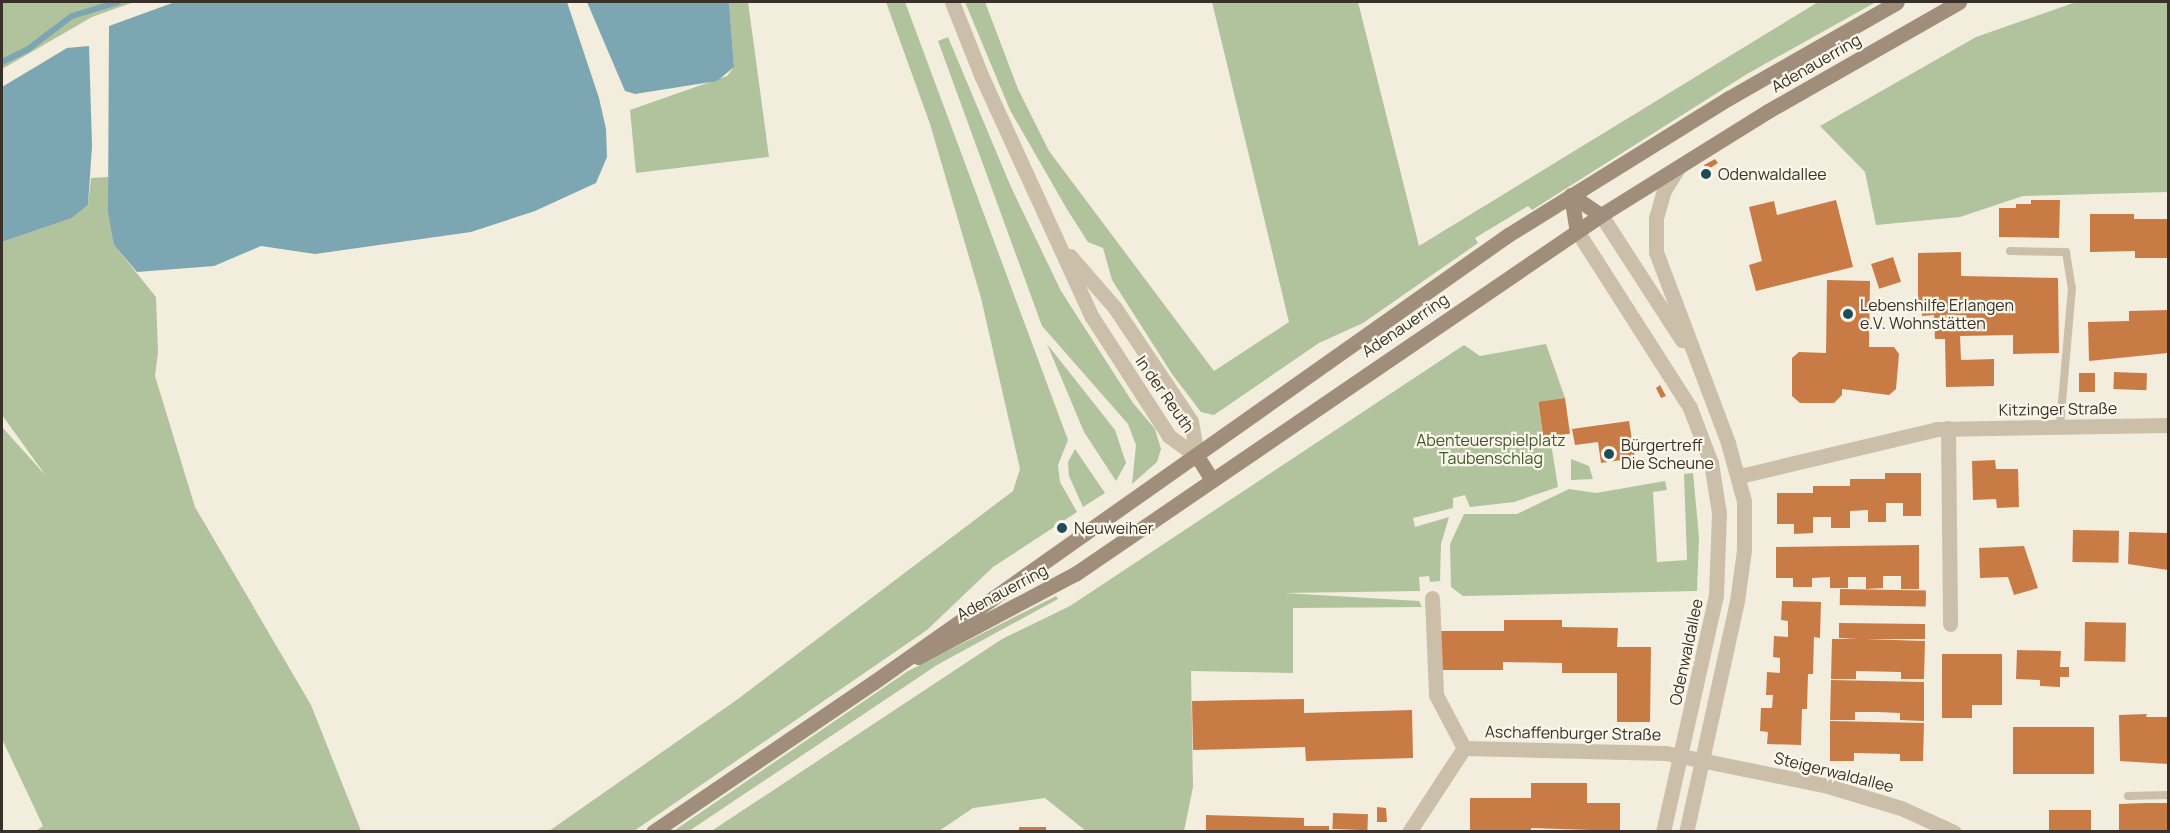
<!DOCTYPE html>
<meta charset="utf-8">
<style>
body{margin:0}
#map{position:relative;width:2170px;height:833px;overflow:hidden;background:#f3edde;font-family:Manrope,sans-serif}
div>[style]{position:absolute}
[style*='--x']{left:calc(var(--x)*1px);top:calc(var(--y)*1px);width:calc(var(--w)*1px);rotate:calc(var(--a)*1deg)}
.green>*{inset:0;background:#b0c39d}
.water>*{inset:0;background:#7ca6b1}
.stream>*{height:6px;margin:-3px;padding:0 3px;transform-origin:3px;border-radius:3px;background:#7ca6b1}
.building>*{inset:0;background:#c97b46;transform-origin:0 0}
.lane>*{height:8px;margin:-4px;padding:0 4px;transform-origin:4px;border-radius:4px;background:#ccbfa9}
.street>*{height:15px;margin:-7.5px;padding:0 7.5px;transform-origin:7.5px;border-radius:7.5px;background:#ccbfa9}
.secondary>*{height:15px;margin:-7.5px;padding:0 7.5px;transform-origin:7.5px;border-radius:7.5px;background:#a08e7a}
.dots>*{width:16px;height:16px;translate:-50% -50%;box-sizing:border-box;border:3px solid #faf6ea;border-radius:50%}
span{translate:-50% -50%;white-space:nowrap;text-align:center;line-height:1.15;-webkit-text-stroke:4.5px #faf6ea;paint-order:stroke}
.street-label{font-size:16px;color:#393129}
.poi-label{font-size:16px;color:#393129}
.left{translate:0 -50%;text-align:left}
.park-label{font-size:16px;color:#41582c}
.frame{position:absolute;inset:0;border:3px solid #393129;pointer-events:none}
</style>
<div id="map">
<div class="green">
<i style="clip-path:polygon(2px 2px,134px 2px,92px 17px,2px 69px)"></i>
<i style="clip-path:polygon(729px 2px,748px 2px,769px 157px,636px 173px,630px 110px,727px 76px,734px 67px)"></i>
<i style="clip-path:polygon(886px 2px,905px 2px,1068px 440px,1058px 465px,1060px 482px,1077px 512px,993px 567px,927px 630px,634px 831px,549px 831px,738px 699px,1013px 491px,1020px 469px,981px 298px,930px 124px)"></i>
<i style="clip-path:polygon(965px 2px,985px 2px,1018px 89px,1049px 151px,1214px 371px,1289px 322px,1212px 2px,1358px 2px,1419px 246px,1818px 2px,1876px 2px,1747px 74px,1532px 210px,1528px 206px,1475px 238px,1478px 243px,1363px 323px,1319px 343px,1214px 415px,1201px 412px,1172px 374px,1112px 280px,1103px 248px,1088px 242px,1068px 211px,1010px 110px)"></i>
<i style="clip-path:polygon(2076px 2px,2168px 2px,2168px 192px,2023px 196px,1960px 217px,1876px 225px,1865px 172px,1820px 126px,1976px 37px)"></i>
<i style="clip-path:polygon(948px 37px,1011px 187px,1061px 291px,1133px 403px,1155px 429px,1161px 449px,1157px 462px,1132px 484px,1136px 445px,1128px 424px,1042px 326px,938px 41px)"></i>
<i style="clip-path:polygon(108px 177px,114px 245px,156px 297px,158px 352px,155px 376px,195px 507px,311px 705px,361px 831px,36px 831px,43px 826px,2px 739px,2px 427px,46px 476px,2px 415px,2px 242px,72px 218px,88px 205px,91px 178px)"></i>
<i style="clip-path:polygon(1047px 344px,1115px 430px,1126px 463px,1116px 481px,1084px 432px)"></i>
<i style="clip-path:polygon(1546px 344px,1565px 398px,1538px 402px,1543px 437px,1550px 437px,1558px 487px,1514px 502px,1470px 507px,1465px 495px,1453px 498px,1453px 508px,1413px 518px,1415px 527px,1449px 517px,1441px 544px,1440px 581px,1430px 582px,1429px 576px,1419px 577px,1420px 591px,1284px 593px,1419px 601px,1422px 607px,1293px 608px,1293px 673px,1191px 671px,1193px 787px,1184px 831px,1086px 831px,1045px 798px,973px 808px,939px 831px,710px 832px,1002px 639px,1070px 606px,1464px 345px,1480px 356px)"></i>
<i style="clip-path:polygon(1075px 449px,1105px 493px,1083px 507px,1069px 476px,1068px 462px)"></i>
<i style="clip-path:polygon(1571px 459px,1589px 466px,1593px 479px,1571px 480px)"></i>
<i style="clip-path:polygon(1693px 473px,1699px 537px,1697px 591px,1463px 596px,1451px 587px,1450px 544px,1464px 514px,1517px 514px,1569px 489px,1596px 493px,1665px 481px,1667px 490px,1653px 492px,1657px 562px,1687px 560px,1684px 474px)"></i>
<i style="clip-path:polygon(1056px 596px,1058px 599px,937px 665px,689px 831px,672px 832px,908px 671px)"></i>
</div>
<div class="water">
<i style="clip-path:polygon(175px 2px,567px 2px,599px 98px,606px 129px,607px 157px,596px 183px,535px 211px,471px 232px,315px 254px,261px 246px,214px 266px,137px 272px,114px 245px,108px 212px,109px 26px)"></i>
<i style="clip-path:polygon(587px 2px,729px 2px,734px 67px,717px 81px,635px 94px,625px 91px)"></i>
<i style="clip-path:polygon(89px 46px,92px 146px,88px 205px,72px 218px,2px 242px,2px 87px,67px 48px)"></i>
</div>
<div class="stream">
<i style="--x:2;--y:62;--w:28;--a:-26"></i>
<i style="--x:27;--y:50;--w:56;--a:-37.1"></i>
<i style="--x:72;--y:16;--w:48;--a:-16.9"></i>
</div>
<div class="building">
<i style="clip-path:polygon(1715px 159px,1718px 163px,1707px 170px,1704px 165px)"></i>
<i style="clip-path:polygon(1836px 200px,1853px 267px,1756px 291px,1749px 265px,1762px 261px,1749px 207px,1774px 201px,1777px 215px)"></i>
<i style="clip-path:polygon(2031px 200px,2060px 200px,2059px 238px,1999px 237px,1999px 208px,2016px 208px,2016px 204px,2031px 204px)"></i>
<i style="clip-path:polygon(2090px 214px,2134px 214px,2134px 219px,2168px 219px,2168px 258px,2135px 258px,2135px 251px,2090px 252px)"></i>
<i style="clip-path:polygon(1961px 252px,1961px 276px,2058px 278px,2059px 353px,2013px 354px,2013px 335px,1960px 336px,1961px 360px,1994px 359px,1994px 386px,1946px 387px,1945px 339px,1935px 339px,1934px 315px,1922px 316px,1922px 305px,1918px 305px,1918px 253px)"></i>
<i style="left:1893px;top:257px;width:26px;height:23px;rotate:72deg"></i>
<i style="clip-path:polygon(1827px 280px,1870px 281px,1869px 347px,1894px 347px,1899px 354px,1896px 389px,1889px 395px,1842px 389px,1842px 395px,1834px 403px,1800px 403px,1792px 396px,1792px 358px,1799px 352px,1826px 353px)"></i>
<i style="clip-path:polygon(2168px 310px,2168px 353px,2089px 361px,2088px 322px,2129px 321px,2129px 311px)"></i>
<i style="left:2114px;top:372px;width:33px;height:17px;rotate:2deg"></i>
<i style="left:2079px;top:373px;width:16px;height:19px"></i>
<i style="clip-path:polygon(1660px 385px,1666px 396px,1661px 398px,1656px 388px)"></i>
<i style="left:1565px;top:398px;width:36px;height:27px;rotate:82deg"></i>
<i style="clip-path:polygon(1629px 421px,1635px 458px,1601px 463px,1598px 442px,1575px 445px,1572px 429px)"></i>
<i style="clip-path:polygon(1995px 460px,1996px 469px,2018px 469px,2019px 507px,1997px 508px,1996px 499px,1973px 500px,1972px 461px)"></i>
<i style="clip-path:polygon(1885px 473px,1921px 473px,1921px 516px,1903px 516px,1903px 503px,1886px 503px,1886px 522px,1868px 522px,1868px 510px,1850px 511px,1850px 528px,1831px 528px,1831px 517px,1813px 517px,1813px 533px,1794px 534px,1794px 524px,1777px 524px,1777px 493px,1813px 493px,1813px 486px,1850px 486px,1850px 479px,1885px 479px)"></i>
<i style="left:2073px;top:530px;width:46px;height:32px;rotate:1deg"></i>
<i style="clip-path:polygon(2129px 532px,2168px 533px,2168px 570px,2128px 564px)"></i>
<i style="clip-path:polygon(1919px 545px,1919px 589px,1901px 589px,1901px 576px,1883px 576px,1883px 588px,1866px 589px,1866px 577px,1848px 577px,1848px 588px,1830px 588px,1830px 577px,1812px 578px,1812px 587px,1793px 587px,1793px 578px,1776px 578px,1776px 547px)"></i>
<i style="clip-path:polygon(2024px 546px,2038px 588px,2014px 595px,2008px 577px,1980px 578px,1979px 548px)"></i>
<i style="left:1840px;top:589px;width:86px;height:16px;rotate:1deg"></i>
<i style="clip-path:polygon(1782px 601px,1821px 602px,1820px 638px,1814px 637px,1813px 674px,1808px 674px,1807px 709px,1802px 709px,1801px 745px,1767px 744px,1768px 732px,1760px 731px,1761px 708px,1772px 708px,1773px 695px,1766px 695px,1767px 672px,1780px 673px,1780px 658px,1773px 657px,1774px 636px,1788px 637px,1788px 621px,1781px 620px)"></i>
<i style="clip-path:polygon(1504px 620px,1562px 620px,1562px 627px,1618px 628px,1617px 647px,1651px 647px,1650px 722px,1617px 722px,1617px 673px,1562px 673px,1562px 663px,1503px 662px,1503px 670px,1441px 670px,1441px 631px,1504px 631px)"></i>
<i style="left:2085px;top:622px;width:41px;height:39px;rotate:1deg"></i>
<i style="clip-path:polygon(1839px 623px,1925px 624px,1925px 639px,1865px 639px,1925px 641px,1924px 679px,1901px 679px,1901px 672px,1856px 671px,1856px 679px,1831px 679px,1832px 639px,1858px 639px,1839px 638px)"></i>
<i style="clip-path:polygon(2017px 650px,2061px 651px,2060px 667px,2069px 667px,2069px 677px,2060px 677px,2060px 687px,2040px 686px,2040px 680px,2016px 679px)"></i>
<i style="clip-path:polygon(1942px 654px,2002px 654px,2002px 705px,1972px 705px,1972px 718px,1942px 718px)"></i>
<i style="clip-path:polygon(1831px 680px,1924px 682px,1924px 721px,1900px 720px,1900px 713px,1877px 712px,1855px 712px,1855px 720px,1830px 720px)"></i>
<i style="clip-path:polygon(1304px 699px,1304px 713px,1412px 710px,1413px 758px,1306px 761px,1305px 747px,1193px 750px,1192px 701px)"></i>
<i style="clip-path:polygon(2147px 714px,2146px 717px,2168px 717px,2168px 764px,2120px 761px,2119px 715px)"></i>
<i style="clip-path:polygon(1830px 721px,1924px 723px,1923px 761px,1900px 761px,1900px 754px,1854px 753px,1854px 761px,1830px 761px)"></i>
<i style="left:2094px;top:727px;width:47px;height:81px;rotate:90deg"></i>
<i style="clip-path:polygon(1531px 783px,1587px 783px,1587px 803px,1620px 803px,1620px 831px,1531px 828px,1531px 831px,1470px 831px,1470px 798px,1531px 798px)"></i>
<i style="clip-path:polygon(2145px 803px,2168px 803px,2168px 831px,2119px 831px,2119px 804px)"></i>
<i style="clip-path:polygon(1377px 807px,1386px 808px,1387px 822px,1377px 822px)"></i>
<i style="left:2049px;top:810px;width:42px;height:21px"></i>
<i style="left:1333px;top:813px;width:35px;height:16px;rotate:2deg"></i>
<i style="clip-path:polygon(1206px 815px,1304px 818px,1304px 826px,1329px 826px,1329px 831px,1206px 831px)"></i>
<i style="left:1019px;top:827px;width:27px;height:4px"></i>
</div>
<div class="lane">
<i style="--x:2010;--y:251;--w:56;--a:1"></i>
<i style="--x:2066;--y:252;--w:36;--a:81"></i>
<i style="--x:2072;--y:288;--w:139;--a:95"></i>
<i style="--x:2128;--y:796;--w:40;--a:-1.4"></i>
</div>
<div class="street">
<i style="--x:952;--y:2;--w:79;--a:68.3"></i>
<i style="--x:981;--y:75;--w:266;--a:65.4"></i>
<i style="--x:1092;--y:317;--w:142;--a:57.1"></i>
<i style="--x:1169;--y:436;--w:34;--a:36"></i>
<i style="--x:1678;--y:168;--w:26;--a:122"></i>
<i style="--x:1664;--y:190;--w:29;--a:106"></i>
<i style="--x:1656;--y:218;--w:34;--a:90"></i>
<i style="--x:1656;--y:252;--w:204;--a:69.3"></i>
<i style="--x:1728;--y:443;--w:60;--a:74.6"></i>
<i style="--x:1744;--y:501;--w:49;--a:90"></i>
<i style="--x:1744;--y:550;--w:51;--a:97.8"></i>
<i style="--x:1737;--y:601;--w:237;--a:102.4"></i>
<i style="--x:1601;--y:215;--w:149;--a:57.1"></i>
<i style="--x:1577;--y:231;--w:210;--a:57.4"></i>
<i style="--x:1690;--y:408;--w:59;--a:69.1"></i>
<i style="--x:1711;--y:463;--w:51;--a:80.9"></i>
<i style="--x:1719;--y:513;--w:82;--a:92.1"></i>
<i style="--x:1716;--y:595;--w:243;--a:102.6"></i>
<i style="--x:1070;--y:256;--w:69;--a:49.1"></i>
<i style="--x:1115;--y:308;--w:136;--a:56.1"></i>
<i style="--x:1191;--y:421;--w:36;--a:80"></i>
<i style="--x:1948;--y:428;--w:196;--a:89.4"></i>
<i style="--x:1740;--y:476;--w:203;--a:-13.4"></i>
<i style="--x:1937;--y:429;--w:231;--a:-1"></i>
<i style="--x:1432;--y:598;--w:97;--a:87.6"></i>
<i style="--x:1436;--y:695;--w:60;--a:62.2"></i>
<i style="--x:1464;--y:748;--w:202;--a:1.4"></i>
<i style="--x:1666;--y:753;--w:165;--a:11.5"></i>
<i style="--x:1828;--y:786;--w:76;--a:16.8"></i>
<i style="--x:1901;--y:808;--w:58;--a:24.4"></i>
<i style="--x:1409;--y:832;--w:100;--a:-56.8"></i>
</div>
<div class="secondary">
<i style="--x:1571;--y:195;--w:36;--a:81"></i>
<i style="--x:1571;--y:195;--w:36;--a:34"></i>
<i style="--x:1197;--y:456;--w:28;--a:58"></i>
<i style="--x:918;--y:657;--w:178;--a:-27.9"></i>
<i style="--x:1075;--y:574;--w:637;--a:-34.31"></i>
<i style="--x:1601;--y:215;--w:197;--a:-31.9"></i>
<i style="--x:1768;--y:111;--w:220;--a:-29.7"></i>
<i style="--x:653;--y:832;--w:267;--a:-34.2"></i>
<i style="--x:874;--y:682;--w:776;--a:-35.19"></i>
<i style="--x:1508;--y:235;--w:260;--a:-31.8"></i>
<i style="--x:1729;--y:98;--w:193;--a:-29.7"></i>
</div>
<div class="dots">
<i style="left:1706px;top:174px;background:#1d4d5c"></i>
<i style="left:1848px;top:314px;background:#1d4d5c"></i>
<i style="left:1609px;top:454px;background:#1d4d5c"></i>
<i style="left:1062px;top:528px;background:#1d4d5c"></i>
</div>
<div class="street-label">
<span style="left:1816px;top:63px;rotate:-30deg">Adenauerring</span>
<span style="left:1405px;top:325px;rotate:-34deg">Adenauerring</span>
<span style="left:1165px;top:394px;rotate:55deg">In der Reuth</span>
<span style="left:2058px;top:409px;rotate:-1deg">Kitzinger Straße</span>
<span style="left:1002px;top:592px;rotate:-28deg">Adenauerring</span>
<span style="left:1686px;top:652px;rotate:-78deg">Odenwaldallee</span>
<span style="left:1573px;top:733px;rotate:1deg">Aschaffenburger Straße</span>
<span style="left:1834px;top:772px;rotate:14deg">Steigerwaldallee</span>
</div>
<div class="poi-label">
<span class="left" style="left:1718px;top:174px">Odenwaldallee</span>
<span class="left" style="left:1860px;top:314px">Lebenshilfe Erlangen<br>e.V. Wohnstätten</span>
<span class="left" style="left:1621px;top:454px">Bürgertreff<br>Die Scheune</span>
<span class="left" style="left:1074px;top:528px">Neuweiher</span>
</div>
<div class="park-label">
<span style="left:1491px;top:449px">Abenteuerspielplatz<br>Taubenschlag</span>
</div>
<div class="frame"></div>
</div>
